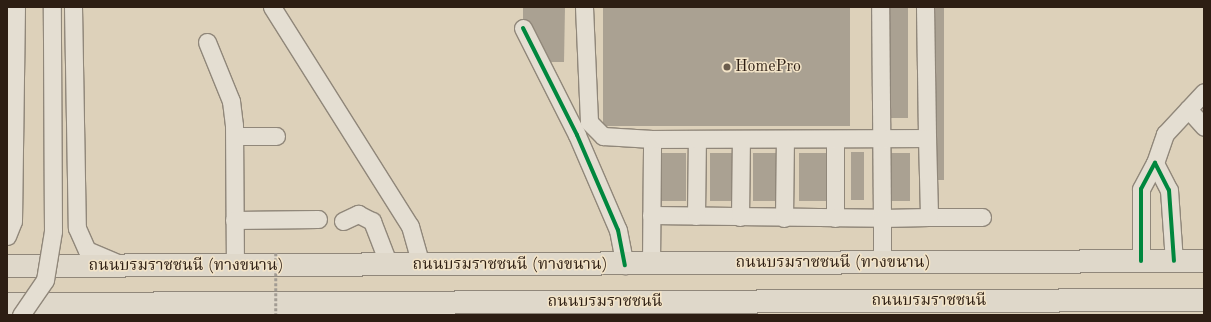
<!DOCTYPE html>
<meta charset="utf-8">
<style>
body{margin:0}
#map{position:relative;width:1211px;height:322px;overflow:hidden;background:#ddd1ba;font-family:"Old Standard TT","Noto Serif Thai",serif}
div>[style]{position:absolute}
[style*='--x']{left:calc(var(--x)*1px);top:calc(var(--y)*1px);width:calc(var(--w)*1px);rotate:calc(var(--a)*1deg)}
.building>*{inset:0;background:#aaa192;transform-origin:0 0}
.roads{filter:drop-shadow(1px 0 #90877a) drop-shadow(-1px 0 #90877a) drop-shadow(0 1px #90877a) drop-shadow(0 -1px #90877a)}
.minor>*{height:17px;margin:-8.5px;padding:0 8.5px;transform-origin:8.5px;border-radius:8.5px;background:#e4ded2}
.major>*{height:22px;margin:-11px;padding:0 11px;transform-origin:11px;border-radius:11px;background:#dfd8ca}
.highway>*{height:22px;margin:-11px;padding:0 11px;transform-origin:11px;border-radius:11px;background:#dfd8ca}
.path-bridge>*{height:2.5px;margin-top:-1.25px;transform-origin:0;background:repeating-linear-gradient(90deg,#a29c93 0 3px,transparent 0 5px)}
.bridges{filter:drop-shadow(1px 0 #90877a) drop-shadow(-1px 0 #90877a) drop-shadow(0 1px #90877a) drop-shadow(0 -1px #90877a)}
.minor-bridge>*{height:17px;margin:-8.5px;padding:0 8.5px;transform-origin:8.5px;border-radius:8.5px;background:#e4ded2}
.cycleway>*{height:4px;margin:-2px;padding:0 2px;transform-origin:2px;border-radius:2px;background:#00873e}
.dots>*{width:11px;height:11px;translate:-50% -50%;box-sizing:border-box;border:2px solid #f3e4c8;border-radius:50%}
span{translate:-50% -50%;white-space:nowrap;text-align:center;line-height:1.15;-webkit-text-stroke:3px #f3e4c8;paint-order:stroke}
.poi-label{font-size:16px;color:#2d1e13}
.left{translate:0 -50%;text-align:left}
.street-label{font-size:16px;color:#2d1e13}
.frame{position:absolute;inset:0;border:8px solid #2d1e13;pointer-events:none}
</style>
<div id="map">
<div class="building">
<i style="clip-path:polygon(523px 7px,565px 7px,564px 62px,543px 62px,523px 22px)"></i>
<i style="left:603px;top:7px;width:247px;height:119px"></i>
<i style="left:885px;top:7px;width:23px;height:111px"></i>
<i style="left:931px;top:7px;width:13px;height:173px"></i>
<i style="left:851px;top:152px;width:13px;height:48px"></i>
<i style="left:658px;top:153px;width:28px;height:48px"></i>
<i style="left:710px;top:153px;width:23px;height:48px"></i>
<i style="left:753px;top:153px;width:23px;height:48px"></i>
<i style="left:799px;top:153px;width:28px;height:48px"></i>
<i style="left:887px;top:153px;width:23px;height:48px"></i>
</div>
<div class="roads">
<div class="minor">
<i style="--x:73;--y:7;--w:221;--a:89"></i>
<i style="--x:77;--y:228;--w:24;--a:66"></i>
<i style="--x:87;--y:250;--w:34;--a:23"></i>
<i style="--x:272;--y:7;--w:259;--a:57.8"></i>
<i style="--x:410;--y:226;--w:41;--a:74.2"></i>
<i style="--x:584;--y:7;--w:115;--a:87.5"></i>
<i style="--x:589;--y:122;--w:20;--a:45"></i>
<i style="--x:603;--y:136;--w:49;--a:3.5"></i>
<i style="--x:925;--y:7;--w:131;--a:89.1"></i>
<i style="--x:523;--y:28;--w:120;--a:63.2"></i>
<i style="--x:577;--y:135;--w:103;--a:66.7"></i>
<i style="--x:618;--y:230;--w:36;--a:79"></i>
<i style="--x:207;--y:42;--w:64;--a:67.9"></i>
<i style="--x:231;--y:101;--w:24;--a:83"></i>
<i style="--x:234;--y:125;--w:140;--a:89.6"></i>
<i style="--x:1188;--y:109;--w:24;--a:48"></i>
<i style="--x:235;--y:136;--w:41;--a:0"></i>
<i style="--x:835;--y:139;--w:79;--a:90"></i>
<i style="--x:1155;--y:163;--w:31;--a:-71"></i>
<i style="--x:1165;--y:134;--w:57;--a:-47.1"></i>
<i style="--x:651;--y:215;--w:231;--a:0.7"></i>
<i style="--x:882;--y:218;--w:211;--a:-90.5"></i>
<i style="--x:696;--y:216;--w:77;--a:-89.3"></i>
<i style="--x:740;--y:217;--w:78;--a:-89.3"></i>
<i style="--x:929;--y:217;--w:53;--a:0"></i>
<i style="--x:784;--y:218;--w:79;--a:-89.3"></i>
<i style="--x:234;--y:220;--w:84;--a:-0.7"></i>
<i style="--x:343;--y:221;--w:17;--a:-25"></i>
<i style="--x:358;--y:214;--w:16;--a:27"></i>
<i style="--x:372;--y:221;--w:47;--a:68.9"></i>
<i style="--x:7;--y:236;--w:16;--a:-68"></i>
<i style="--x:13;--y:221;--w:214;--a:-89.2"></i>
<i style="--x:1141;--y:261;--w:72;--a:-90"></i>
<i style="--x:1141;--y:189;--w:30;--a:-62"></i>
<i style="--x:1155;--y:163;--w:30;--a:63"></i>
<i style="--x:1169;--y:190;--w:71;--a:86"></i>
<i style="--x:651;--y:264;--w:125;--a:-89.5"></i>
<i style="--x:652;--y:139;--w:275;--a:-0.2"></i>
<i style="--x:927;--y:138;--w:79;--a:88.5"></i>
<i style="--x:929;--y:217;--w:47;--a:178.8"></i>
<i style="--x:882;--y:218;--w:44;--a:90"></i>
</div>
<div class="major">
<i style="--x:7;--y:266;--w:1197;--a:-0.24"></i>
</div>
<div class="highway">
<i style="--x:7;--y:304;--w:1197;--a:-0.19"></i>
</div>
</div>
<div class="path-bridge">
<i style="--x:276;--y:253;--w:62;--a:90"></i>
</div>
<div class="bridges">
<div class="minor-bridge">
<i style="--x:21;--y:315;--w:42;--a:-55.6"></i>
<i style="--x:45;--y:280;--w:50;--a:-80.7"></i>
<i style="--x:53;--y:231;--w:224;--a:-90.3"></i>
</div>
</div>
<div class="cycleway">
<i style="--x:523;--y:28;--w:120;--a:63.2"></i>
<i style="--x:577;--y:135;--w:103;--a:66.7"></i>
<i style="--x:618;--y:230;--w:36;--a:79"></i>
<i style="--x:1141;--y:261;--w:72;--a:-90"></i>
<i style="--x:1141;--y:189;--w:30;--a:-62"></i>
<i style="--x:1155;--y:163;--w:30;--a:63"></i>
<i style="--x:1169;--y:190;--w:71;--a:86"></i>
</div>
<div class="dots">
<i style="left:727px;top:67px;background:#6b5d4d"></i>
</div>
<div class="poi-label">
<span class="left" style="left:735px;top:67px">HomePro</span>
</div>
<div class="street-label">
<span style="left:833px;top:263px">ถนนบรมราชชนนี (ทางขนาน)</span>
<span style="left:510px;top:265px">ถนนบรมราชชนนี (ทางขนาน)</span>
<span style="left:186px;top:266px">ถนนบรมราชชนนี (ทางขนาน)</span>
<span style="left:929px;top:301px">ถนนบรมราชชนนี</span>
<span style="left:605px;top:302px">ถนนบรมราชชนนี</span>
</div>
<div class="frame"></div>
</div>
